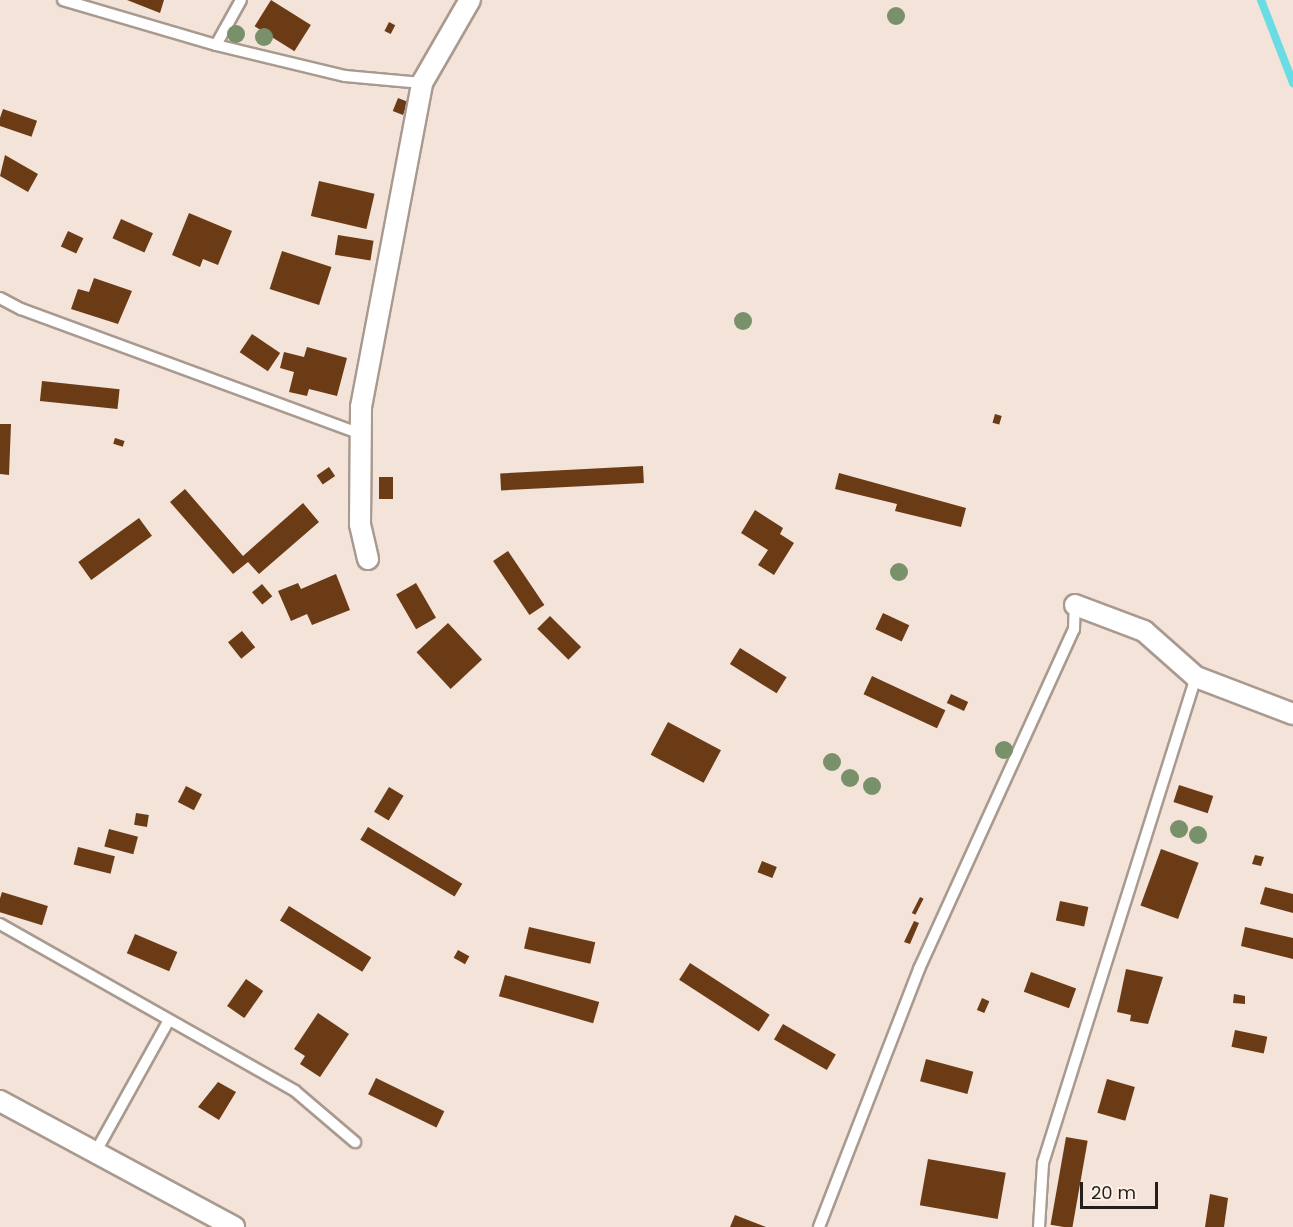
<!DOCTYPE html>
<style>
body{margin:0}
#map{position:relative;width:1293px;height:1227px;overflow:hidden;background:#f3e3d8;font-family:Poppins,sans-serif}
div>[style]{position:absolute}
[style*='--x']{left:calc(var(--x)*1px);top:calc(var(--y)*1px);width:calc(var(--w)*1px);rotate:calc(var(--a)*1deg)}
.stream>*{height:8px;margin:-4px;padding:0 4px;transform-origin:4px;border-radius:4px;background:#69dde3}
.building>*{inset:0;background:#6b3b16;transform-origin:0 0}
.roads{filter:drop-shadow(2px 0 #a99a90) drop-shadow(-2px 0 #a99a90) drop-shadow(0 2px #a99a90) drop-shadow(0 -2px #a99a90)}
.lane>*{height:10px;margin:-5px;padding:0 5px;transform-origin:5px;border-radius:5px;background:#fff}
.street>*{height:20px;margin:-10px;padding:0 10px;transform-origin:10px;border-radius:10px;background:#fff}
.trees>*{width:18px;height:18px;margin:-9px;border-radius:50%;background:#79916b}
span{translate:-50% -50%;white-space:nowrap;text-align:center;line-height:1.15;-webkit-text-stroke:6px #fef1e8;paint-order:stroke}
.scale{position:absolute;left:1080px;top:1182px;width:78px;height:27px;box-sizing:border-box;border:3px solid #251f1b;border-top:0;padding-left:8px;font-size:18px;line-height:21px;white-space:nowrap;color:#251f1b;-webkit-text-stroke:4px #fef1e8;paint-order:stroke}
</style>
<div id="map">
<div class="stream">
<i style="--x:1261;--y:0;--w:89;--a:68.9"></i>
</div>
<div class="building">
<i style="clip-path:polygon(127px 0,164px 0,160px 13px)"></i>
<i style="left:271px;top:0;width:47px;height:31px;rotate:32deg"></i>
<i style="left:389px;top:22px;width:7px;height:10px;rotate:27deg"></i>
<i style="left:398px;top:98px;width:11px;height:14px;rotate:22deg"></i>
<i style="left:3px;top:109px;width:36px;height:17px;rotate:19deg"></i>
<i style="clip-path:polygon(5px 155px,38px 174px,28px 192px,0 176px)"></i>
<i style="left:319px;top:181px;width:57px;height:36px;rotate:13deg"></i>
<i style="clip-path:polygon(189px 213px,232px 231px,218px 265px,203px 259px,200px 267px,172px 255px)"></i>
<i style="left:121px;top:219px;width:35px;height:21px;rotate:24deg"></i>
<i style="left:68px;top:231px;width:17px;height:17px;rotate:25deg"></i>
<i style="left:338px;top:235px;width:36px;height:20px;rotate:9deg"></i>
<i style="left:282px;top:251px;width:52px;height:40px;rotate:18deg"></i>
<i style="clip-path:polygon(94px 278px,132px 291px,118px 324px,71px 309px,78px 289px,89px 292px)"></i>
<i style="left:252px;top:334px;width:34px;height:22px;rotate:34deg"></i>
<i style="clip-path:polygon(307px 347px,347px 358px,337px 396px,309px 389px,307px 396px,289px 392px,294px 372px,280px 368px,284px 352px,304px 357px)"></i>
<i style="left:42px;top:381px;width:78px;height:20px;rotate:6deg"></i>
<i style="left:995px;top:414px;width:7px;height:9px;rotate:16deg"></i>
<i style="clip-path:polygon(0 424px,11px 424px,9px 475px,0 474px)"></i>
<i style="left:115px;top:438px;width:10px;height:6px;rotate:17deg"></i>
<i style="left:643px;top:466px;width:17px;height:143px;rotate:87deg"></i>
<i style="left:329px;top:467px;width:11px;height:15px;rotate:56deg"></i>
<i style="clip-path:polygon(839px 473px,966px 508px,961px 527px,895px 511px,897px 504px,835px 489px)"></i>
<i style="left:379px;top:477px;width:14px;height:22px"></i>
<i style="clip-path:polygon(185px 489px,243px 556px,303px 503px,319px 522px,259px 574px,248px 562px,233px 574px,170px 502px)"></i>
<i style="clip-path:polygon(755px 510px,783px 528px,780px 534px,794px 543px,774px 575px,758px 565px,768px 550px,741px 533px)"></i>
<i style="left:139px;top:518px;width:22px;height:75px;rotate:54deg"></i>
<i style="left:508px;top:551px;width:65px;height:18px;rotate:56deg"></i>
<i style="clip-path:polygon(336px 574px,350px 610px,312px 625px,307px 614px,291px 621px,278px 591px,298px 583px,301px 589px)"></i>
<i style="left:416px;top:583px;width:40px;height:23px;rotate:60deg"></i>
<i style="left:262px;top:584px;width:16px;height:13px;rotate:50deg"></i>
<i style="left:883px;top:613px;width:29px;height:18px;rotate:25deg"></i>
<i style="left:550px;top:616px;width:44px;height:18px;rotate:45deg"></i>
<i style="left:448px;top:623px;width:50px;height:43px;rotate:47deg"></i>
<i style="left:242px;top:631px;width:21px;height:18px;rotate:51deg"></i>
<i style="left:740px;top:648px;width:55px;height:19px;rotate:32deg"></i>
<i style="left:872px;top:676px;width:81px;height:20px;rotate:25deg"></i>
<i style="left:951px;top:694px;width:19px;height:10px;rotate:25deg"></i>
<i style="left:668px;top:722px;width:60px;height:37px;rotate:28deg"></i>
<i style="left:1179px;top:785px;width:36px;height:18px;rotate:18deg"></i>
<i style="left:186px;top:786px;width:18px;height:18px;rotate:27deg"></i>
<i style="left:389px;top:787px;width:17px;height:29px;rotate:31deg"></i>
<i style="left:136px;top:813px;width:13px;height:12px;rotate:9deg"></i>
<i style="left:368px;top:827px;width:110px;height:15px;rotate:31deg"></i>
<i style="left:109px;top:829px;width:30px;height:18px;rotate:15deg"></i>
<i style="left:78px;top:847px;width:38px;height:18px;rotate:14deg"></i>
<i style="left:1161px;top:849px;width:40px;height:60px;rotate:20deg"></i>
<i style="clip-path:polygon(1255px 855px,1264px 857px,1261px 866px,1252px 864px)"></i>
<i style="left:762px;top:861px;width:16px;height:12px;rotate:22deg"></i>
<i style="clip-path:polygon(1265px 887px,1293px 894px,1293px 913px,1260px 904px)"></i>
<i style="left:2px;top:892px;width:48px;height:20px;rotate:17deg"></i>
<i style="left:920px;top:897px;width:4px;height:18px;rotate:27deg"></i>
<i style="left:1060px;top:901px;width:29px;height:20px;rotate:12deg"></i>
<i style="left:289px;top:906px;width:97px;height:17px;rotate:32deg"></i>
<i style="clip-path:polygon(914px 921px,919px 923px,910px 944px,904px 942px)"></i>
<i style="left:529px;top:927px;width:68px;height:22px;rotate:13deg"></i>
<i style="clip-path:polygon(1245px 927px,1293px 938px,1293px 959px,1241px 946px)"></i>
<i style="left:135px;top:934px;width:46px;height:21px;rotate:23deg"></i>
<i style="left:458px;top:950px;width:13px;height:9px;rotate:29deg"></i>
<i style="left:690px;top:963px;width:95px;height:20px;rotate:33deg"></i>
<i style="clip-path:polygon(1126px 969px,1163px 977px,1148px 1024px,1130px 1021px,1131px 1015px,1117px 1012px)"></i>
<i style="left:1031px;top:972px;width:48px;height:21px;rotate:20deg"></i>
<i style="left:505px;top:975px;width:98px;height:22px;rotate:16deg"></i>
<i style="left:246px;top:979px;width:21px;height:33px;rotate:35deg"></i>
<i style="clip-path:polygon(1234px 994px,1245px 996px,1245px 1004px,1233px 1003px)"></i>
<i style="left:982px;top:998px;width:8px;height:13px;rotate:23deg"></i>
<i style="clip-path:polygon(318px 1013px,349px 1034px,320px 1077px,300px 1064px,305px 1056px,294px 1049px)"></i>
<i style="left:783px;top:1024px;width:61px;height:18px;rotate:30deg"></i>
<i style="left:1235px;top:1030px;width:33px;height:17px;rotate:12deg"></i>
<i style="left:926px;top:1059px;width:49px;height:23px;rotate:15deg"></i>
<i style="left:376px;top:1078px;width:76px;height:18px;rotate:26deg"></i>
<i style="left:1107px;top:1079px;width:29px;height:35px;rotate:16deg"></i>
<i style="clip-path:polygon(218px 1082px,236px 1092px,219px 1120px,198px 1107px)"></i>
<i style="left:1066px;top:1137px;width:22px;height:89px;rotate:10deg"></i>
<i style="left:928px;top:1159px;width:79px;height:47px;rotate:10deg"></i>
<i style="clip-path:polygon(1210px 1194px,1228px 1198px,1224px 1227px,1205px 1227px)"></i>
<i style="clip-path:polygon(735px 1215px,766px 1227px,730px 1227px)"></i>
</div>
<div class="roads">
<div class="lane">
<i style="--x:63;--y:0;--w:159;--a:16.4"></i>
<i style="--x:216;--y:45;--w:133;--a:13.5"></i>
<i style="--x:345;--y:76;--w:77;--a:5.2"></i>
<i style="--x:216;--y:45;--w:51;--a:-60.9"></i>
<i style="--x:0;--y:298;--w:24;--a:28"></i>
<i style="--x:21;--y:309;--w:361;--a:20.2"></i>
<i style="--x:0;--y:924;--w:339;--a:29.5"></i>
<i style="--x:295;--y:1091;--w:79;--a:40.4"></i>
<i style="--x:95;--y:1153;--w:150;--a:-60.9"></i>
<i style="--x:819;--y:1227;--w:277;--a:-68.8"></i>
<i style="--x:919;--y:969;--w:374;--a:-65.5"></i>
<i style="--x:1074;--y:629;--w:24;--a:-88"></i>
<i style="--x:1039;--y:1227;--w:64;--a:-86.4"></i>
<i style="--x:1043;--y:1163;--w:510;--a:-72.53"></i>
</div>
<div class="street">
<i style="--x:368;--y:559;--w:36;--a:-103"></i>
<i style="--x:360;--y:524;--w:117;--a:-89.5"></i>
<i style="--x:361;--y:407;--w:330;--a:-79.3"></i>
<i style="--x:422;--y:83;--w:96;--a:-60"></i>
<i style="--x:1075;--y:605;--w:74;--a:20.6"></i>
<i style="--x:1144;--y:631;--w:69;--a:41.5"></i>
<i style="--x:1196;--y:677;--w:104;--a:20.9"></i>
<i style="--x:0;--y:1101;--w:266;--a:28.3"></i>
</div>
</div>
<div class="trees">
<i style="left:896px;top:16px"></i>
<i style="left:236px;top:34px"></i>
<i style="left:264px;top:37px"></i>
<i style="left:743px;top:321px"></i>
<i style="left:899px;top:572px"></i>
<i style="left:1004px;top:750px"></i>
<i style="left:832px;top:762px"></i>
<i style="left:850px;top:778px"></i>
<i style="left:872px;top:786px"></i>
<i style="left:1179px;top:829px"></i>
<i style="left:1198px;top:835px"></i>
</div>
<div class="scale">20 m</div>
</div>
